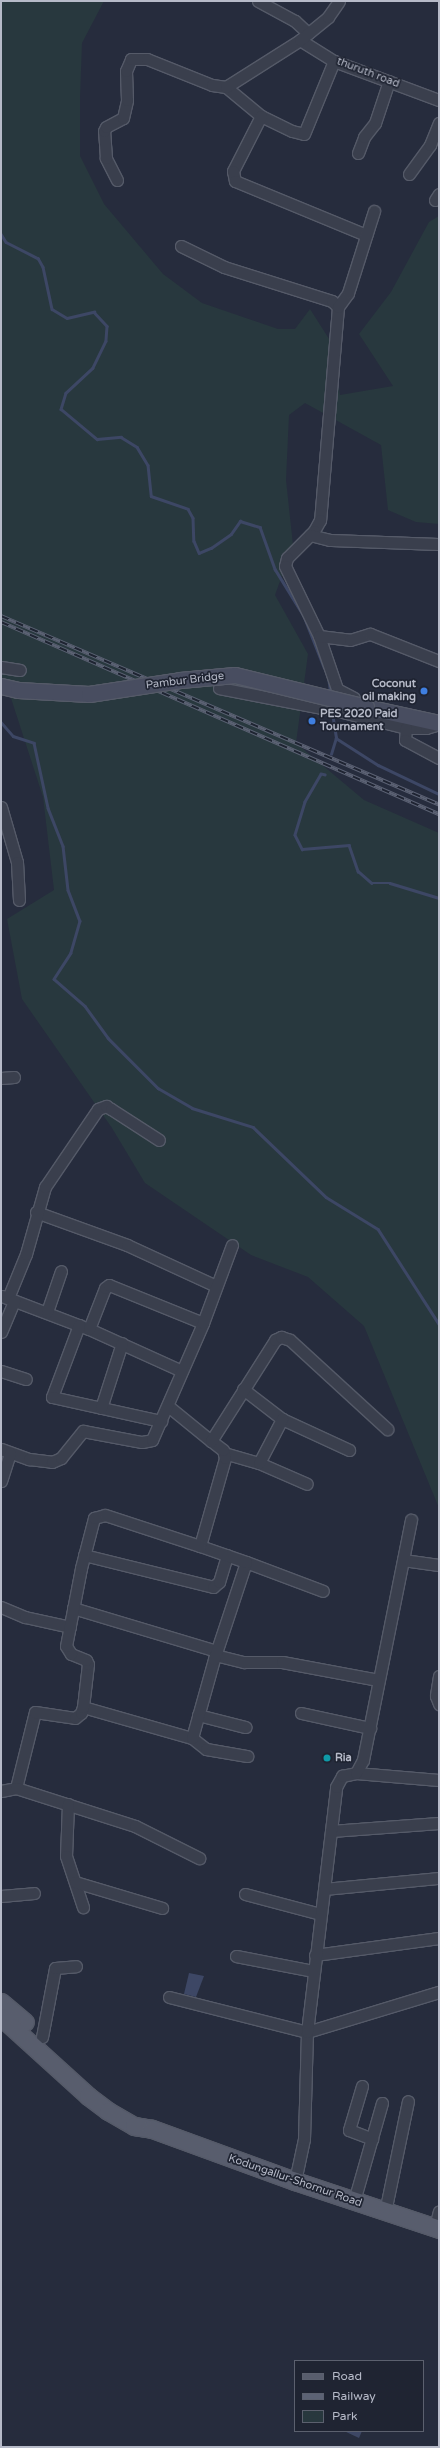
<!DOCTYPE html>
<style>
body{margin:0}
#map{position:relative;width:440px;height:2448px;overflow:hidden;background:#262c3d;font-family:"Varela Round",sans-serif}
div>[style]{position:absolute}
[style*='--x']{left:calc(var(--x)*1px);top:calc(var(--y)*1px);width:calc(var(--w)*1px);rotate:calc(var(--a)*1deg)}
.green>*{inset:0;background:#28383e}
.water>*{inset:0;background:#3d4765}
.stream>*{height:2.5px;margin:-1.25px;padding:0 1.25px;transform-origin:1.25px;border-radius:1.25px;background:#3d4765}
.roads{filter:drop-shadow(1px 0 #555a68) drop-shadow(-1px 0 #555a68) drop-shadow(0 1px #555a68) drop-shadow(0 -1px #555a68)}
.street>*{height:11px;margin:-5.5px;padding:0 5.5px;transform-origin:5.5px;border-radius:5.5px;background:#3a3f4d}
.secondary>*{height:15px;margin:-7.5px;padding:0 7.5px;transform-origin:7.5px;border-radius:7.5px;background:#484d60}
.primary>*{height:17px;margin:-8.5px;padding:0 8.5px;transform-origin:8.5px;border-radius:8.5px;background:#585d6d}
.rail>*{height:4px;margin-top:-2px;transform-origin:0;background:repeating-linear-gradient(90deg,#1f2432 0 8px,#5c6274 0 16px);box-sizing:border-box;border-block:1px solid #5c6274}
.bridges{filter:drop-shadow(1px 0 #555a68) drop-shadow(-1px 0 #555a68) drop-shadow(0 1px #555a68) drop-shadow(0 -1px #555a68)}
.secondary-bridge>*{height:15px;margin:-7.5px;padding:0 7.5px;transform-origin:7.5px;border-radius:7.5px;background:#484d60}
.dots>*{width:11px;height:11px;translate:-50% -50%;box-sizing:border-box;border:2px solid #1f2432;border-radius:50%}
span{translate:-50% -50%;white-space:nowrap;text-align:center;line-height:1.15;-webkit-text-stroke:3.5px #1f2432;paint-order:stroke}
.street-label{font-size:11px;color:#b6bac8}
.poi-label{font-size:11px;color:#b6bac8;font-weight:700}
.right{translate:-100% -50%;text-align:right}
.left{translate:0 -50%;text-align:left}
.frame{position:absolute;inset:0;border:2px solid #b6bac8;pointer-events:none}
.legend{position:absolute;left:294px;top:2360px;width:130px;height:72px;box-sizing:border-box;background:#1f2432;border:1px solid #5b606e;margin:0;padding:5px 7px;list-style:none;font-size:12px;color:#b6bac8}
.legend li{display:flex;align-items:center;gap:8px;height:20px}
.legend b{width:20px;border:1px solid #5b606e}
</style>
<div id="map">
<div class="green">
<i style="clip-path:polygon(1px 1px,104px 1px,82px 43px,80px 98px,80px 156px,104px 204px,163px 274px,202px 303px,278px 329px,295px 329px,310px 309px,331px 342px,340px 395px,393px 386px,359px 334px,391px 292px,429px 222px,439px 216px,439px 524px,416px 522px,388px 510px,381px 445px,305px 403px,289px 415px,286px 480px,293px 545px,275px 595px,308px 654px,296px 743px,364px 800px,439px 833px,439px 1508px,364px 1326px,308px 1277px,251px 1255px,145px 1183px,112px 1128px,22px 999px,7px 919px,54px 890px,43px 797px,9px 692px,1px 690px)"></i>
</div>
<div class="water">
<i style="clip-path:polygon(189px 1973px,204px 1976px,196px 1997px,184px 1994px)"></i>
<i style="clip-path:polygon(344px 2431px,362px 2431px,359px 2438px)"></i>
</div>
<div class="stream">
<i style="--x:1;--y:234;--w:9;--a:58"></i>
<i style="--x:6;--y:242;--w:36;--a:27"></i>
<i style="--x:38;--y:258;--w:10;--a:61"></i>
<i style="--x:43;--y:267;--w:43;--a:77.9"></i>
<i style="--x:52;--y:309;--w:17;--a:31"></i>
<i style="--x:67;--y:318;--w:28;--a:-13"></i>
<i style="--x:94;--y:312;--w:19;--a:47"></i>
<i style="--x:107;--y:326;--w:15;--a:94"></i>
<i style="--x:106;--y:341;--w:30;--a:116"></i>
<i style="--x:93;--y:368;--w:37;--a:137"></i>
<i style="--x:66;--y:393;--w:17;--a:107"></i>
<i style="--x:61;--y:409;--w:47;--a:39.8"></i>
<i style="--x:97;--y:439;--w:24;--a:-5"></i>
<i style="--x:121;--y:437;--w:19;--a:32"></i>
<i style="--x:137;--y:447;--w:21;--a:59"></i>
<i style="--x:148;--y:465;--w:31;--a:84"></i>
<i style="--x:151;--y:496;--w:39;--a:19"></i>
<i style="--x:188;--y:509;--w:10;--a:61"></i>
<i style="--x:193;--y:518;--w:23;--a:88"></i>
<i style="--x:194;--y:541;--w:13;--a:67"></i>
<i style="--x:199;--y:553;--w:13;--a:-23"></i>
<i style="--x:211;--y:548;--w:24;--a:-35"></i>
<i style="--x:231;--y:534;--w:16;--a:-55"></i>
<i style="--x:240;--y:521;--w:21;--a:17"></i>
<i style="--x:260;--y:527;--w:45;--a:70.3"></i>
<i style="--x:275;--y:569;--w:55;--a:58.3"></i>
<i style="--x:304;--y:616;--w:55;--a:68.6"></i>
<i style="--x:329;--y:681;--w:12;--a:81"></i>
<i style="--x:1;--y:722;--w:18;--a:49"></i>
<i style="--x:13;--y:736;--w:22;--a:18"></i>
<i style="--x:34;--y:743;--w:66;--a:77.8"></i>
<i style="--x:48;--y:808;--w:41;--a:68.5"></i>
<i style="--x:63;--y:846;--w:44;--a:83.5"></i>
<i style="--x:68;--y:890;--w:33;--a:69"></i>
<i style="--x:80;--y:921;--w:33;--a:106"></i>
<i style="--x:71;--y:953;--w:31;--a:123"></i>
<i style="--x:54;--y:979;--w:41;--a:41.1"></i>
<i style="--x:85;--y:1006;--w:39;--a:54"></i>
<i style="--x:108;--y:1038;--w:71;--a:45"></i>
<i style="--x:158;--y:1088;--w:39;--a:30"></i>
<i style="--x:192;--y:1108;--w:64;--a:17.3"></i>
<i style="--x:253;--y:1127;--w:101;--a:43.8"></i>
<i style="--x:326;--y:1197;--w:61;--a:31.6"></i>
<i style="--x:378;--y:1229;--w:113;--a:57.3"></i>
<i style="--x:336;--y:738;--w:50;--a:32.7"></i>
<i style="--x:378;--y:765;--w:68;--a:25.4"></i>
<i style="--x:331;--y:754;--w:17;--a:-73"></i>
<i style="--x:336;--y:738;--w:24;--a:-99"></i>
<i style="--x:325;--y:775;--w:4;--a:-166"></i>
<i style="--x:321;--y:774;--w:32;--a:120"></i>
<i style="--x:305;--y:802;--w:34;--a:107"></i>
<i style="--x:295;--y:835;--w:16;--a:63"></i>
<i style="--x:302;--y:849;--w:47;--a:-4.9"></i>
<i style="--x:349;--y:845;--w:28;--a:71"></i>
<i style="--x:358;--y:871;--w:18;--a:41"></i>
<i style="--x:372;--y:883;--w:18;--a:0"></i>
<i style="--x:390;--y:883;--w:51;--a:17"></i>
</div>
<div class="roads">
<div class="street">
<i style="--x:258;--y:1;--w:42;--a:28.4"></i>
<i style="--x:295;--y:21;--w:18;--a:43"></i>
<i style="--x:300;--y:40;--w:40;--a:32"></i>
<i style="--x:334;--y:61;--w:112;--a:20.4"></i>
<i style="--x:226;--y:87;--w:45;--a:39.6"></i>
<i style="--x:261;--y:116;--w:34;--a:26"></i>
<i style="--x:292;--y:131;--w:12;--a:14"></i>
<i style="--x:304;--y:134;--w:79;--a:-67.7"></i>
<i style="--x:261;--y:116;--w:62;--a:117"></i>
<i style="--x:233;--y:171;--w:10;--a:79"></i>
<i style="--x:235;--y:181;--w:142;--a:22.4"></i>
<i style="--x:358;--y:153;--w:17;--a:-69"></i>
<i style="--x:364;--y:137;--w:18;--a:-52"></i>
<i style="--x:375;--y:123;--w:44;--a:-71.6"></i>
<i style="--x:409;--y:174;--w:36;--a:-54"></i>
<i style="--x:430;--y:145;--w:24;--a:-68"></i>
<i style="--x:117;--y:180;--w:25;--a:-117"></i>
<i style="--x:106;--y:158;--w:27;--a:-94"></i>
<i style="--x:104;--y:131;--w:4;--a:-63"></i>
<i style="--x:106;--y:127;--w:19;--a:-28"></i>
<i style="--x:123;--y:118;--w:18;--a:-77"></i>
<i style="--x:127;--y:100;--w:29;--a:-92"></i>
<i style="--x:126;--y:71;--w:13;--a:-67"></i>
<i style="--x:131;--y:59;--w:16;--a:0"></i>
<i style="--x:147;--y:59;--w:70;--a:21.8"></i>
<i style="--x:212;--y:85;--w:14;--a:8"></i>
<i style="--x:226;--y:87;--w:88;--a:-32.4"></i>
<i style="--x:300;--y:40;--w:36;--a:-39"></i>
<i style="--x:328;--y:17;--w:19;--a:-55"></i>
<i style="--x:435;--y:200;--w:7;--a:-56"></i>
<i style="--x:181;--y:246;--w:48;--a:26"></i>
<i style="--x:224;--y:267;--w:113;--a:17.5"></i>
<i style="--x:332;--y:301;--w:8;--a:45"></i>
<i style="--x:338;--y:307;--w:214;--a:94.8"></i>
<i style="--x:320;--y:520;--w:13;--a:119"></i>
<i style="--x:314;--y:531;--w:38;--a:135"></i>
<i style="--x:287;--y:558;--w:8;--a:104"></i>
<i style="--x:285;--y:566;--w:78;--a:64.1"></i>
<i style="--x:319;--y:636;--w:56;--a:71.2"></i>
<i style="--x:337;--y:689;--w:19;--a:28"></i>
<i style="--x:338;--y:307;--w:17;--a:-54"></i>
<i style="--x:348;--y:293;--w:86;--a:-72.4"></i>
<i style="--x:310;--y:535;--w:21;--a:14"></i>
<i style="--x:330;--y:540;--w:109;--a:2.1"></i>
<i style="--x:319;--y:636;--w:31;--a:7"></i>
<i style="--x:350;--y:640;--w:21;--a:-17"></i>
<i style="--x:370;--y:634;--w:74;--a:21.4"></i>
<i style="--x:1;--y:667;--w:19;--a:9"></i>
<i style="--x:219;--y:688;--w:125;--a:11"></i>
<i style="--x:342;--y:712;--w:66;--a:14"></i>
<i style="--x:406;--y:728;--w:20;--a:0"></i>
<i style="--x:426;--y:728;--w:14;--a:-17"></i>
<i style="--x:406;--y:728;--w:12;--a:95"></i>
<i style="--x:405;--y:740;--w:38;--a:28"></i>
<i style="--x:1;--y:807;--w:57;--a:73.8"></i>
<i style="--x:17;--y:862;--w:38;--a:87"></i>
<i style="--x:1;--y:1078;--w:13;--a:-4"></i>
<i style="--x:36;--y:1212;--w:97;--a:19.9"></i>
<i style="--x:127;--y:1245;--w:98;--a:24.7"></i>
<i style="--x:2;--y:1296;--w:93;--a:20.8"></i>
<i style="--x:89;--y:1329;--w:100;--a:24.3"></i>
<i style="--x:8;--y:1298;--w:48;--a:-67.8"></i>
<i style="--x:26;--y:1254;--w:70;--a:-74.2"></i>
<i style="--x:45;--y:1187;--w:94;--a:-55.8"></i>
<i style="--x:98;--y:1109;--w:9;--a:-21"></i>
<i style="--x:106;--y:1106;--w:6;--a:31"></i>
<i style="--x:111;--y:1109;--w:57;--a:32.9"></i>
<i style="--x:47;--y:1312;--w:43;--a:-71.1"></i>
<i style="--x:79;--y:1325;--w:77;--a:110.6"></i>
<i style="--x:52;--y:1397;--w:112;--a:12.4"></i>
<i style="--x:89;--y:1329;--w:44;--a:-68.7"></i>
<i style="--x:105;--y:1288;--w:5;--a:-37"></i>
<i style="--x:109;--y:1285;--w:101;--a:22"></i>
<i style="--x:1;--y:1332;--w:34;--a:-67"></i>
<i style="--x:1;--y:1371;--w:26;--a:18"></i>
<i style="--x:243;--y:1389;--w:49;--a:37.6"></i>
<i style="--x:282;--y:1419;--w:74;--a:24.8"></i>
<i style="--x:168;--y:1406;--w:55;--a:39.1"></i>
<i style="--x:101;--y:1408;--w:68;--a:-72.1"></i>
<i style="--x:1;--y:1449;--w:30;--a:20"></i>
<i style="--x:29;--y:1459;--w:23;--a:7"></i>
<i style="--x:52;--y:1462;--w:10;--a:-24"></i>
<i style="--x:61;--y:1458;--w:35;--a:-51"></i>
<i style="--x:83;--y:1431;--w:60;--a:10.6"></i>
<i style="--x:142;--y:1442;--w:10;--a:-11"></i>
<i style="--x:152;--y:1440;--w:128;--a:-66.4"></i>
<i style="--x:203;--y:1323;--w:83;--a:-69.6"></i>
<i style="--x:224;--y:1453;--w:36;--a:16"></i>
<i style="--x:259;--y:1463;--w:52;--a:23.6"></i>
<i style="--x:259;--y:1463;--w:50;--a:-62.4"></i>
<i style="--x:1;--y:1481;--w:29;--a:-72"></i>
<i style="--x:84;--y:1555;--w:133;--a:13.9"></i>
<i style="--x:213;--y:1587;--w:8;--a:-40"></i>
<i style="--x:219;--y:1582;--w:28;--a:-73"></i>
<i style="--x:403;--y:1560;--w:36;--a:8"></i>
<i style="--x:246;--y:1562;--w:82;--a:20.6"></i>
<i style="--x:1;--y:1607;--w:26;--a:23"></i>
<i style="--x:25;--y:1617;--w:46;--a:12.5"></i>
<i style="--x:73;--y:1608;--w:149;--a:16.7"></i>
<i style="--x:215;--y:1655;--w:30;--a:14"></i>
<i style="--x:244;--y:1662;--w:38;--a:0"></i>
<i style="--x:282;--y:1662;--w:98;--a:10.6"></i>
<i style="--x:439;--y:1676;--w:20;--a:99"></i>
<i style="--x:436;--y:1696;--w:9;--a:69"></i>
<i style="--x:83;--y:1707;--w:113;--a:15.9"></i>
<i style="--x:192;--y:1738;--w:18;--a:38"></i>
<i style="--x:206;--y:1749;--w:42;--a:9.7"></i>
<i style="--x:301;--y:1713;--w:71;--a:12.3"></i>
<i style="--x:198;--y:1715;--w:49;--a:14.3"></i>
<i style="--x:192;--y:1738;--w:82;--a:-74.4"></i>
<i style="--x:214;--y:1659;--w:102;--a:-71.7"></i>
<i style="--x:246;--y:1562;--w:49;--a:-160.8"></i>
<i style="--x:200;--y:1546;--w:91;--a:-74.1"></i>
<i style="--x:225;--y:1458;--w:8;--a:-104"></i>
<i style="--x:223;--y:1450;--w:15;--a:-143"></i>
<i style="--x:211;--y:1441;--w:120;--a:-57.6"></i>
<i style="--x:275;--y:1340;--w:7;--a:-27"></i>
<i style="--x:281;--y:1337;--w:9;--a:18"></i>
<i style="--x:290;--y:1340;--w:132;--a:42.5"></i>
<i style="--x:356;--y:1773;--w:83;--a:4.8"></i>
<i style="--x:16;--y:1788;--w:78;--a:-76"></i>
<i style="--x:35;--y:1712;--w:40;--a:8.5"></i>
<i style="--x:75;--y:1718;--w:8;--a:-40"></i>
<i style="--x:81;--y:1713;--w:6;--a:-72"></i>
<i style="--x:83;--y:1707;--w:43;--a:-83.4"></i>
<i style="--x:88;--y:1664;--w:4;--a:-117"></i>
<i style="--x:86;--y:1660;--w:16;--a:-158"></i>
<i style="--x:71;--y:1654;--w:9;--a:-122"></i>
<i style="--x:66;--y:1646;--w:79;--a:-79.1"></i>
<i style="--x:81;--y:1568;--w:52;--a:-75.4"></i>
<i style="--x:94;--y:1518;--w:11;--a:-15"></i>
<i style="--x:105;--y:1515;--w:100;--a:18.1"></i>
<i style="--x:1;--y:1791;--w:15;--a:-11"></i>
<i style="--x:16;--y:1788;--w:125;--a:17.7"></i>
<i style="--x:135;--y:1826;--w:72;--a:26.6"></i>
<i style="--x:68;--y:1804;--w:52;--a:92.2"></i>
<i style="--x:66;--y:1856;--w:54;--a:71.6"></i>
<i style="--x:331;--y:1831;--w:108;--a:-4.2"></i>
<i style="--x:75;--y:1882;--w:91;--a:16.6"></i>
<i style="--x:324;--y:1889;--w:116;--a:-5.5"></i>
<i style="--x:245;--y:1894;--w:78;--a:14.9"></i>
<i style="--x:1;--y:1896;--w:33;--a:-5"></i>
<i style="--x:315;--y:1955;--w:125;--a:-7.8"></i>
<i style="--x:236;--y:1956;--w:78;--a:11"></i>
<i style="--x:169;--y:1997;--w:142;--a:14.2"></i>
<i style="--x:307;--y:2032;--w:138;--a:-16.9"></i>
<i style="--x:42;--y:2037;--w:70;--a:-79.3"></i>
<i style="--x:55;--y:1968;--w:21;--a:-5"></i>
<i style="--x:362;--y:2086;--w:46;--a:106.5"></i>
<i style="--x:349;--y:2130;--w:25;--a:21"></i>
<i style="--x:295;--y:2181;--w:43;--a:-77.9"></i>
<i style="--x:304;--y:2139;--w:107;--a:-88.4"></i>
<i style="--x:307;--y:2032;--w:247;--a:-83.2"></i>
<i style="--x:336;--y:1787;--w:13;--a:-61"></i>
<i style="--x:342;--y:1776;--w:14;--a:-12"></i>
<i style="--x:356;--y:1773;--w:15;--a:-62"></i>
<i style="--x:363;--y:1760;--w:245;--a:-78.7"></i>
<i style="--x:354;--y:2201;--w:102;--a:-74.1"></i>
<i style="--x:385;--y:2212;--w:113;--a:-78.3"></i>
<i style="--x:435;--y:2227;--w:16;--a:-76"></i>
</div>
<div class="secondary">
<i style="--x:366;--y:707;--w:75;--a:12.4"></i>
</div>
<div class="primary">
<i style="--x:1;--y:2002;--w:31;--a:40"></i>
<i style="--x:1;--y:2017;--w:118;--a:42.2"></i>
<i style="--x:88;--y:2096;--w:25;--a:37"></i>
<i style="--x:108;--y:2111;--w:30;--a:30"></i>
<i style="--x:134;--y:2126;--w:18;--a:9"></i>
<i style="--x:152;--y:2129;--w:152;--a:20"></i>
<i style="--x:295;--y:2181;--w:152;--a:18.4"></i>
</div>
</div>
<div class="rail">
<i style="--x:1;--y:616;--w:477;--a:23.3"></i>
<i style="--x:1;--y:622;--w:478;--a:23.7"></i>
</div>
<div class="bridges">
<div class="secondary-bridge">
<i style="--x:1;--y:686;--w:17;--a:13"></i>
<i style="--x:18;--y:690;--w:71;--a:3.2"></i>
<i style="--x:89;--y:694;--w:92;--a:-8.7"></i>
<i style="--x:180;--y:680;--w:55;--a:-5.2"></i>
<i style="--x:235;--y:675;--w:135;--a:13.7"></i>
</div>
</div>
<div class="dots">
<i style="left:424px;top:691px;background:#3f7fe0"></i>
<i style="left:312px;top:721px;background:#3f7fe0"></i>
<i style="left:327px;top:1758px;background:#0f9aa8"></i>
</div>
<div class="street-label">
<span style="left:368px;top:73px;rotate:21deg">thuruth road</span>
<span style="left:185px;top:681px;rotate:-7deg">Pambur Bridge</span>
<span style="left:295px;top:2181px;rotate:19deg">Kodungallur-Shornur Road</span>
</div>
<div class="poi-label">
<span class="right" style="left:416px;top:691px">Coconut<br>oil making</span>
<span class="left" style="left:320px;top:721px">PES 2020 Paid<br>Tournament</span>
<span class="left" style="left:335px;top:1758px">Ria</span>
</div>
<div class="frame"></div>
<ul class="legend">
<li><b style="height:5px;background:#585d6d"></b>Road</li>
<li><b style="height:5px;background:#5c6274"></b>Railway</li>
<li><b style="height:11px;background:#28383e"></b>Park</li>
</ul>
</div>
